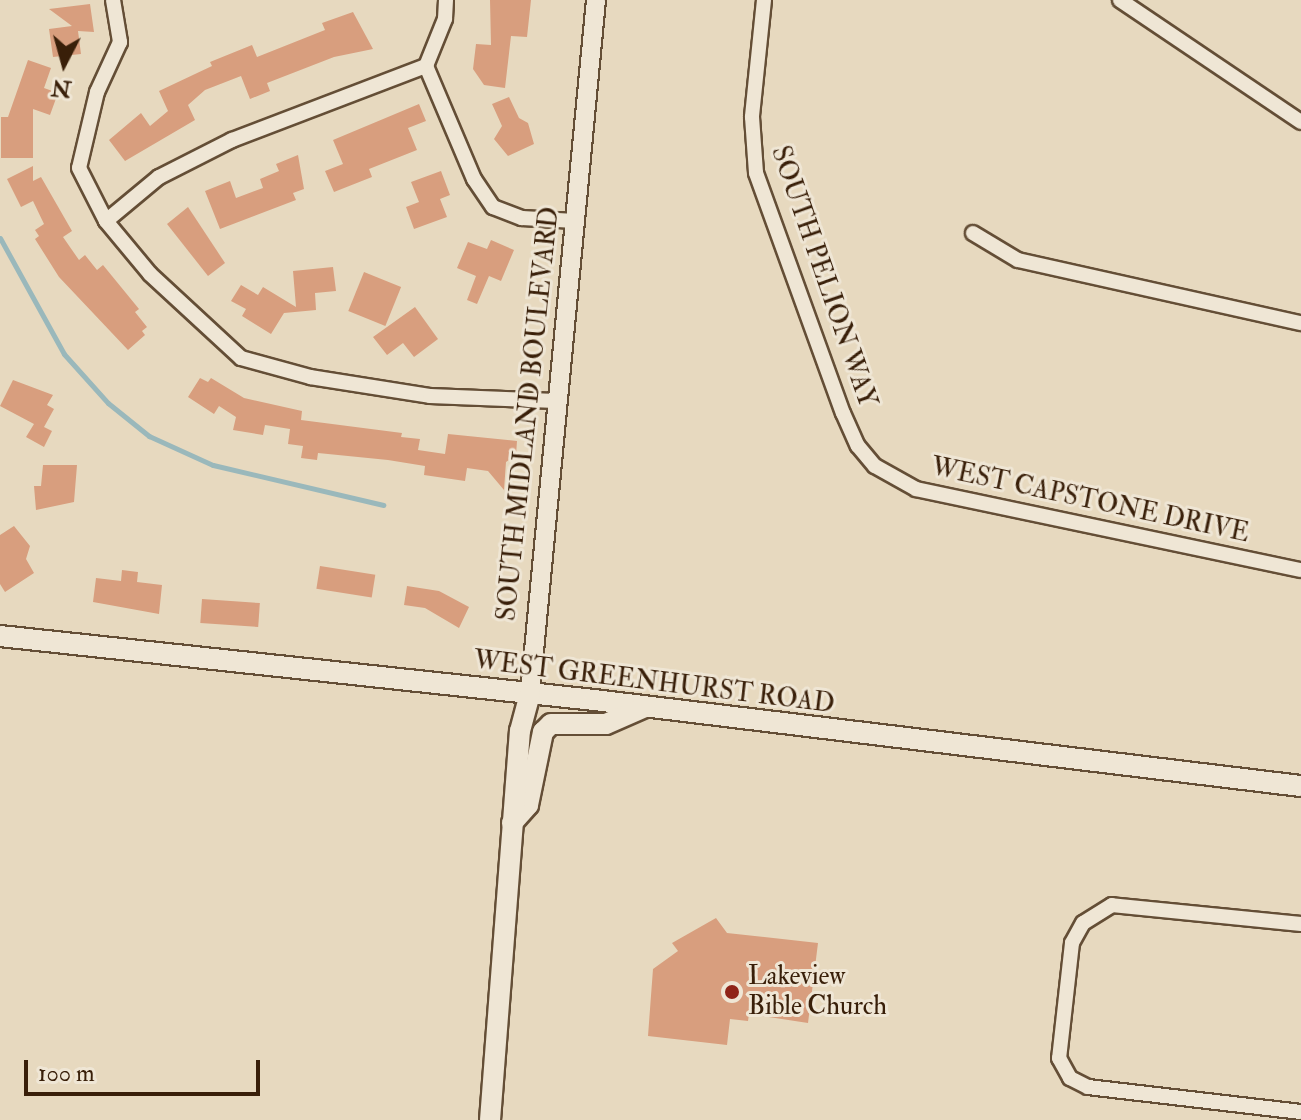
<!DOCTYPE html>
<style>
body{margin:0}
#map{position:relative;width:1301px;height:1120px;overflow:hidden;background:#e7d9bf;font-family:"IM FELL Double Pica",serif}
div>[style]{position:absolute}
[style*='--x']{left:calc(var(--x)*1px);top:calc(var(--y)*1px);width:calc(var(--w)*1px);rotate:calc(var(--a)*1deg)}
.stream>*{height:5px;margin:-2.5px;padding:0 2.5px;transform-origin:2.5px;border-radius:2.5px;background:#9ab8bb}
.building>*{inset:0;background:#d89e7e;transform-origin:0 0}
.roads{filter:drop-shadow(2px 0 #644e36) drop-shadow(-2px 0 #644e36) drop-shadow(0 2px #644e36) drop-shadow(0 -2px #644e36)}
.minor>*{height:14px;margin:-7px;padding:0 7px;transform-origin:7px;border-radius:7px;background:#efe6d5}
.tertiary>*{height:18px;margin:-9px;padding:0 9px;transform-origin:9px;border-radius:9px;background:#efe6d5}
.secondary>*{height:20px;margin:-10px;padding:0 10px;transform-origin:10px;border-radius:10px;background:#efe6d5}
.dots>*{width:22px;height:22px;translate:-50% -50%;box-sizing:border-box;border:4px solid #efe6d5;border-radius:50%}
span{translate:-50% -50%;white-space:nowrap;text-align:center;line-height:1.15;-webkit-text-stroke:6px #efe6d5;paint-order:stroke}
.street-label{font-size:26px;color:#391f09}
.poi-label{font-size:26px;color:#391f09}
.left{translate:0 -50%;text-align:left}
.north{position:absolute;left:24px;top:24px;width:80px;height:80px;-webkit-text-stroke:6px #efe6d5;paint-order:stroke;rotate:186deg;font-size:22px;font-weight:700;line-height:32px;text-align:center;color:#391f09}
.north::after{content:'';display:block;margin:auto;width:28px;height:36px;background:#391f09;clip-path:polygon(50% 0,100% 100%,50% 72%,0 100%)}
.scale{position:absolute;left:24px;top:1060px;width:236px;height:36px;box-sizing:border-box;border:4px solid #391f09;border-top:0;padding-left:10px;font-size:24px;line-height:28px;white-space:nowrap;color:#391f09;-webkit-text-stroke:6px #efe6d5;paint-order:stroke}
</style>
<div id="map">
<div class="stream">
<i style="--x:0;--y:238;--w:132;--a:61.1"></i>
<i style="--x:64;--y:354;--w:66;--a:48.1"></i>
<i style="--x:108;--y:403;--w:53;--a:38.8"></i>
<i style="--x:149;--y:436;--w:70;--a:24.4"></i>
<i style="--x:213;--y:465;--w:175;--a:13.2"></i>
</div>
<div class="building">
<i style="clip-path:polygon(490px 0,531px 0,527px 37px,511px 36px,505px 88px,484px 85px,473px 69px,476px 44px,491px 45px)"></i>
<i style="clip-path:polygon(90px 4px,94px 32px,78px 31px,81px 54px,53px 57px,49px 29px,72px 26px,49px 9px)"></i>
<i style="clip-path:polygon(353px 12px,373px 49px,334px 57px,267px 83px,270px 91px,250px 99px,241px 76px,205px 90px,188px 105px,195px 120px,125px 161px,109px 140px,141px 113px,150px 126px,168px 111px,159px 91px,212px 66px,210px 62px,252px 45px,257px 57px,325px 30px,322px 23px)"></i>
<i style="clip-path:polygon(28px 60px,51px 68px,44px 88px,58px 93px,50px 115px,33px 109px,33px 158px,1px 158px,1px 117px,8px 117px)"></i>
<i style="clip-path:polygon(509px 97px,519px 118px,528px 123px,534px 144px,508px 156px,494px 139px,502px 126px,492px 104px)"></i>
<i style="clip-path:polygon(419px 104px,426px 121px,408px 128px,417px 150px,369px 169px,372px 177px,334px 192px,325px 171px,343px 164px,333px 140px)"></i>
<i style="clip-path:polygon(298px 155px,304px 189px,293px 193px,296px 200px,220px 229px,205px 191px,230px 181px,236px 198px,263px 188px,260px 179px,279px 171px,276px 164px)"></i>
<i style="clip-path:polygon(33px 166px,33px 181px,41px 177px,72px 231px,63px 237px,79px 260px,85px 255px,97px 270px,103px 265px,139px 309px,135px 312px,147px 327px,142px 331px,145px 335px,128px 350px,59px 277px,35px 239px,39px 236px,35px 230px,44px 224px,33px 201px,21px 207px,7px 179px)"></i>
<i style="clip-path:polygon(441px 171px,450px 195px,440px 199px,447px 217px,414px 229px,406px 207px,419px 202px,411px 182px)"></i>
<i style="clip-path:polygon(188px 207px,225px 263px,208px 276px,167px 224px)"></i>
<i style="clip-path:polygon(491px 240px,514px 250px,501px 281px,489px 276px,477px 304px,467px 300px,476px 276px,457px 268px,468px 242px,487px 249px)"></i>
<i style="clip-path:polygon(333px 267px,336px 291px,315px 293px,316px 310px,284px 313px,271px 334px,242px 316px,246px 309px,231px 301px,241px 285px,258px 295px,263px 287px,296px 307px,293px 271px)"></i>
<i style="left:364px;top:272px;width:40px;height:42px;rotate:22deg"></i>
<i style="clip-path:polygon(415px 307px,438px 339px,414px 357px,403px 343px,387px 355px,373px 337px)"></i>
<i style="clip-path:polygon(200px 378px,208px 382px,211px 378px,244px 398px,302px 411px,301px 420px,402px 433px,401px 437px,420px 439px,418px 450px,445px 454px,448px 434px,517px 441px,516px 455px,506px 462px,504px 490px,488px 471px,467px 468px,465px 481px,424px 475px,425px 466px,388px 460px,318px 453px,317px 460px,301px 458px,303px 446px,288px 444px,290px 429px,265px 425px,263px 435px,233px 430px,236px 417px,219px 406px,214px 414px,188px 397px)"></i>
<i style="clip-path:polygon(13px 380px,53px 395px,47px 405px,54px 409px,44px 427px,52px 431px,44px 447px,26px 437px,34px 424px,0 406px)"></i>
<i style="clip-path:polygon(43px 465px,77px 465px,74px 502px,36px 510px,34px 486px,41px 486px)"></i>
<i style="clip-path:polygon(14px 526px,30px 546px,26px 559px,34px 573px,5px 592px,0 584px,0 535px)"></i>
<i style="left:320px;top:566px;width:56px;height:23px;rotate:9deg"></i>
<i style="clip-path:polygon(122px 570px,138px 572px,137px 582px,162px 585px,159px 614px,93px 602px,96px 578px,121px 581px)"></i>
<i style="clip-path:polygon(407px 586px,439px 591px,469px 607px,459px 628px,425px 608px,404px 605px)"></i>
<i style="left:202px;top:599px;width:58px;height:24px;rotate:4deg"></i>
<i style="clip-path:polygon(716px 918px,727px 933px,818px 943px,808px 1023px,749px 1014px,748px 1021px,730px 1019px,727px 1045px,648px 1036px,653px 969px,678px 951px,672px 943px)"></i>
</div>
<div class="roads">
<div class="minor">
<i style="--x:113;--y:0;--w:43;--a:80.5"></i>
<i style="--x:120;--y:42;--w:55;--a:114.7"></i>
<i style="--x:97;--y:92;--w:78;--a:103.3"></i>
<i style="--x:79;--y:168;--w:59;--a:63"></i>
<i style="--x:106;--y:221;--w:69;--a:50.3"></i>
<i style="--x:150;--y:274;--w:124;--a:42.7"></i>
<i style="--x:241;--y:358;--w:72;--a:15.4"></i>
<i style="--x:310;--y:377;--w:121;--a:9"></i>
<i style="--x:430;--y:396;--w:126;--a:2.3"></i>
<i style="--x:764;--y:0;--w:118;--a:95.9"></i>
<i style="--x:752;--y:117;--w:56;--a:85.9"></i>
<i style="--x:756;--y:173;--w:255;--a:70.1"></i>
<i style="--x:843;--y:413;--w:36;--a:66"></i>
<i style="--x:858;--y:446;--w:26;--a:50"></i>
<i style="--x:875;--y:466;--w:47;--a:29.3"></i>
<i style="--x:916;--y:489;--w:393;--a:11.9"></i>
<i style="--x:1120;--y:0;--w:218;--a:34"></i>
<i style="--x:426;--y:66;--w:123;--a:67"></i>
<i style="--x:474;--y:179;--w:34;--a:56"></i>
<i style="--x:493;--y:207;--w:31;--a:21"></i>
<i style="--x:522;--y:218;--w:53;--a:3.2"></i>
<i style="--x:106;--y:221;--w:69;--a:-39.7"></i>
<i style="--x:159;--y:177;--w:82;--a:-26.9"></i>
<i style="--x:232;--y:140;--w:208;--a:-20.9"></i>
<i style="--x:426;--y:66;--w:51;--a:-68"></i>
<i style="--x:445;--y:19;--w:19;--a:-87"></i>
<i style="--x:973;--y:233;--w:52;--a:31"></i>
<i style="--x:1018;--y:260;--w:290;--a:12.6"></i>
<i style="--x:1301;--y:924;--w:190;--a:-174.3"></i>
<i style="--x:1112;--y:905;--w:34;--a:148"></i>
<i style="--x:1083;--y:923;--w:23;--a:119"></i>
<i style="--x:1072;--y:943;--w:116;--a:96.4"></i>
<i style="--x:1059;--y:1058;--w:23;--a:61"></i>
<i style="--x:1070;--y:1078;--w:20;--a:27"></i>
<i style="--x:1088;--y:1087;--w:214;--a:6.7"></i>
</div>
<div class="tertiary">
<i style="--x:530;--y:693;--w:696;--a:-84.56"></i>
</div>
<div class="secondary">
<i style="--x:0;--y:636;--w:597;--a:6.15"></i>
<i style="--x:594;--y:700;--w:712;--a:6.94"></i>
<i style="--x:512;--y:823;--w:24;--a:-48"></i>
<i style="--x:528;--y:805;--w:75;--a:-78.4"></i>
<i style="--x:543;--y:732;--w:11;--a:-45"></i>
<i style="--x:551;--y:724;--w:55;--a:0"></i>
<i style="--x:606;--y:724;--w:43;--a:-23.6"></i>
<i style="--x:490;--y:1120;--w:390;--a:-85.6"></i>
<i style="--x:520;--y:731;--w:39;--a:-75"></i>
</div>
</div>
<div class="dots">
<i style="left:732px;top:992px;background:#8f2418"></i>
</div>
<div class="street-label">
<span style="left:823px;top:277px;rotate:71deg">SOUTH PELION WAY</span>
<span style="left:529px;top:414px;rotate:-84deg">SOUTH MIDLAND BOULEVARD</span>
<span style="left:1090px;top:501px;rotate:12deg">WEST CAPSTONE DRIVE</span>
<span style="left:654px;top:683px;rotate:7deg">WEST GREENHURST ROAD</span>
</div>
<div class="poi-label">
<span class="left" style="left:748px;top:992px">Lakeview<br>Bible Church</span>
</div>
<div class="north">N</div>
<div class="scale">100 m</div>
</div>
